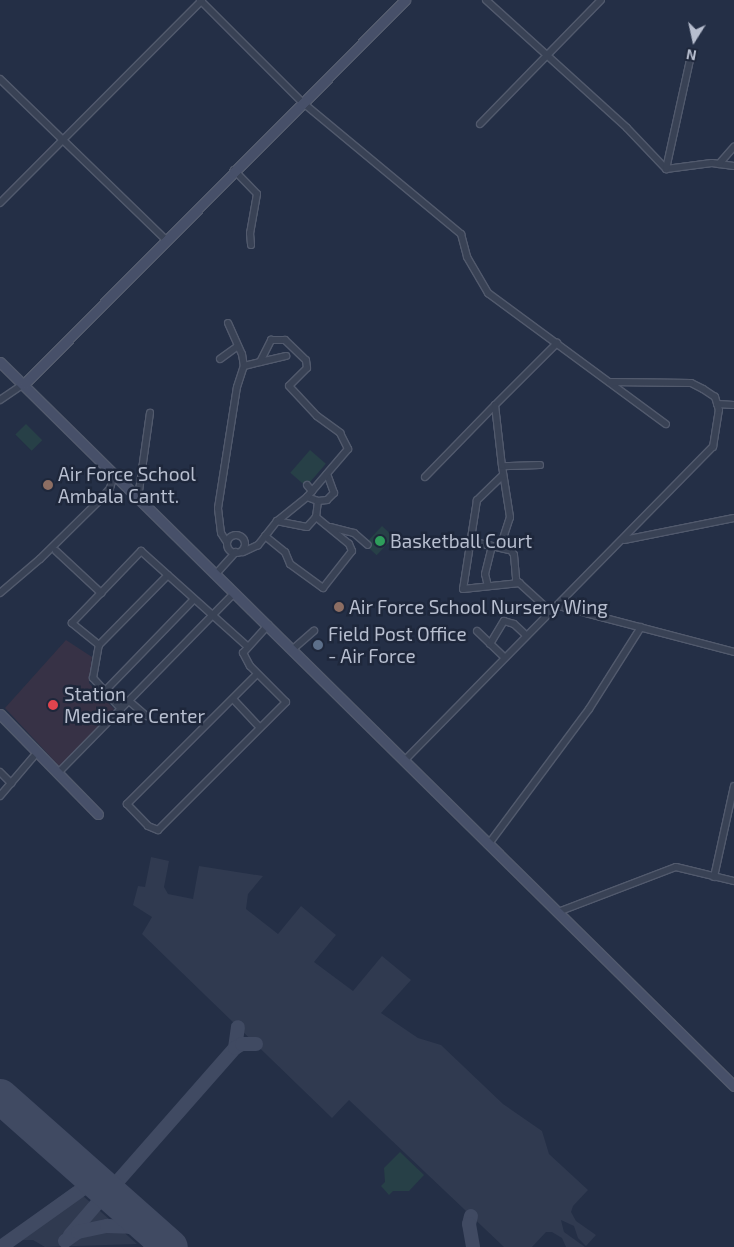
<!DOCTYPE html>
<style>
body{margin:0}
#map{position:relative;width:734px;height:1247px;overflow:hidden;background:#242f46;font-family:"Exo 2",sans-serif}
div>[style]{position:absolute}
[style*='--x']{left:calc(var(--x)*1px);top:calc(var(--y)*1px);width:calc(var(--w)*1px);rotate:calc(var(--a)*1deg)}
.medical>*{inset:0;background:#373246}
.airport>*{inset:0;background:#303a50}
.green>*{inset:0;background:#274047;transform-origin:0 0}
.taxiway>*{height:14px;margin:-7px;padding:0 7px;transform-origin:7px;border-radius:7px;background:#404a62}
.runway>*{height:35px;margin:-17.5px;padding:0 17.5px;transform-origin:17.5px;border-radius:17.5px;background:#404a62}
.roads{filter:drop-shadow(1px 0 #525a6d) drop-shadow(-1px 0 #525a6d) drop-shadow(0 1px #525a6d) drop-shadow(0 -1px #525a6d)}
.street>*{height:6px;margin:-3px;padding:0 3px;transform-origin:3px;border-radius:3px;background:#394255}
.street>.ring{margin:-3px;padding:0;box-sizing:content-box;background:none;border:6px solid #394255;border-radius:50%}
.secondary>*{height:9px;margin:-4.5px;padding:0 4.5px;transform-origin:4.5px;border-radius:4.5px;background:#475069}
.dots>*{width:14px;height:14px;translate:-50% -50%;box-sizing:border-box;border:2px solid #1e273b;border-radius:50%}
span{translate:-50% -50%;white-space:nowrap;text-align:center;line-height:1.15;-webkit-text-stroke:5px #1e273b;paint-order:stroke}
.poi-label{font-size:19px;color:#b7becf}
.left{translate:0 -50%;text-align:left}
.north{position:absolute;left:669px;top:15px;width:50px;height:50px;-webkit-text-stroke:4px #1e273b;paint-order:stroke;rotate:190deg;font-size:14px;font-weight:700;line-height:20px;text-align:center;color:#b7becf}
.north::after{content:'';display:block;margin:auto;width:18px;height:22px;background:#b7becf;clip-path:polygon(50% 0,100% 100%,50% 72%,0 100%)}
</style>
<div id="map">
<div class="medical">
<i style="clip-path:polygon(66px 640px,92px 657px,89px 683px,115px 710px,60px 767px,5px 708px)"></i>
</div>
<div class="airport">
<i style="clip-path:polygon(151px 857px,169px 861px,164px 887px,168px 894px,193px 899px,199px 866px,263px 876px,248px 894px,246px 909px,278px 934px,301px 906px,336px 935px,314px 962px,353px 991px,382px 956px,411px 980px,381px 1013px,418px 1038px,441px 1045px,503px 1104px,542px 1131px,549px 1154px,588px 1190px,573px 1206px,571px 1212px,576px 1221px,596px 1235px,586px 1246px,578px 1238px,574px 1226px,561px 1220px,564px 1232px,585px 1247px,566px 1247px,562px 1238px,552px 1232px,546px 1232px,532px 1247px,504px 1247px,349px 1100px,332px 1118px,142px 934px,152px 917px,133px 905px,138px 886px,145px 887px)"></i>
<i style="clip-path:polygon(73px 1187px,137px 1244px,45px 1247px,33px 1240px,17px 1240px,10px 1233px)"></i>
</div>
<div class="green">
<i style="left:26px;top:424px;width:23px;height:15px;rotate:45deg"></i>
<i style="left:310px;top:450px;width:21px;height:30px;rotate:41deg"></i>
<i style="left:382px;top:526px;width:16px;height:25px;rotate:43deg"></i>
<i style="clip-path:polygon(400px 1152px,424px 1175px,409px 1191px,393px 1191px,389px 1195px,381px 1186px,385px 1182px,384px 1168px)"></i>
</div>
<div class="taxiway">
<i style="--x:235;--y:1048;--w:21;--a:-82"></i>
<i style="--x:117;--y:1200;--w:19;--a:-87"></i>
<i style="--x:118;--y:1181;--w:177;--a:-48.7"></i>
<i style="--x:235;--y:1048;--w:8;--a:-30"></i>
<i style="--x:242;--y:1044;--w:14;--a:0"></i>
<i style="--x:471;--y:1216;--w:8;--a:104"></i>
<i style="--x:469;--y:1224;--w:23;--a:80"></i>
<i style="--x:70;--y:1235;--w:57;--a:-49.3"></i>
<i style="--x:65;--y:1241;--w:16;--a:-35"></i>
<i style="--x:78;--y:1232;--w:30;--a:-12"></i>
<i style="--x:107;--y:1226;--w:23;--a:2"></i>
<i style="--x:130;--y:1227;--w:27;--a:17"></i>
<i style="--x:1;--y:1247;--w:115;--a:-35.5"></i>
</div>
<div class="runway">
<i style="--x:0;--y:1096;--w:227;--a:41.6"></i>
</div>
<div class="roads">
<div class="street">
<i style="--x:200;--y:0;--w:144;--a:45"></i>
<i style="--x:302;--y:102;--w:207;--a:39.7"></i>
<i style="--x:461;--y:234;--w:24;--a:75"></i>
<i style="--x:467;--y:257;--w:42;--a:59.7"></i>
<i style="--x:488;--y:293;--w:221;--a:36.4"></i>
<i style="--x:486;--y:0;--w:190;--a:42.2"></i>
<i style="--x:627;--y:128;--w:57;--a:46.4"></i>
<i style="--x:666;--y:169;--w:46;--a:-7.4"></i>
<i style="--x:712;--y:163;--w:22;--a:8"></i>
<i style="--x:0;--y:79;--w:230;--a:44.1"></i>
<i style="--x:480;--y:124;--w:173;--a:-45.7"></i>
<i style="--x:719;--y:164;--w:23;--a:-49"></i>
<i style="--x:666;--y:169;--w:112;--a:-77.6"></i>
<i style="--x:234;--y:170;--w:33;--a:46"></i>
<i style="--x:257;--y:194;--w:40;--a:100"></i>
<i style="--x:250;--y:233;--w:12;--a:85"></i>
<i style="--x:0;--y:203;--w:286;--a:-45.1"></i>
<i style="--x:228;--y:323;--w:34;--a:66"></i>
<i style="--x:242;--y:354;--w:12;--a:81"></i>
<i style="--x:220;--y:359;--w:22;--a:-36"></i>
<i style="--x:260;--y:362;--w:27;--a:-13"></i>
<i style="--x:0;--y:400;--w:29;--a:-34"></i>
<i style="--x:717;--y:404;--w:17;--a:3"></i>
<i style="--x:495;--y:405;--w:88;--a:-45"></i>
<i style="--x:540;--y:465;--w:38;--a:178"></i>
<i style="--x:502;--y:466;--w:52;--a:81.1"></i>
<i style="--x:510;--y:517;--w:23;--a:108"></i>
<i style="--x:503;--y:539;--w:19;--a:55"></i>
<i style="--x:514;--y:555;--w:25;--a:85"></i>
<i style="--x:516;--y:580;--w:46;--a:42.4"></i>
<i style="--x:502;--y:476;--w:35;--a:136"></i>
<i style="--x:477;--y:500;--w:90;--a:98.9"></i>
<i style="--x:463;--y:589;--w:57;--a:-6"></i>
<i style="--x:425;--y:477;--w:100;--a:-45.8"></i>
<i style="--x:495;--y:405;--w:61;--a:83.5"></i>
<i style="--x:307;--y:485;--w:8;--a:50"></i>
<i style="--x:307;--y:497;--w:12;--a:20"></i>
<i style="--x:318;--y:501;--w:16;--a:97"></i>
<i style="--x:138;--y:498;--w:86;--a:-82"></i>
<i style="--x:318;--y:501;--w:9;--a:-6"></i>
<i style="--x:327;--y:500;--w:10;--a:-45"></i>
<i style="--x:334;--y:493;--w:20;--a:-110"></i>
<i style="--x:330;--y:527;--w:25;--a:14"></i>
<i style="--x:354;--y:533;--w:18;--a:41"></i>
<i class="ring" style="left:227px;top:535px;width:12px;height:12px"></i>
<i style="--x:265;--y:536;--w:26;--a:39"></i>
<i style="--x:285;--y:552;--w:13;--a:67"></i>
<i style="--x:290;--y:564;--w:41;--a:36"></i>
<i style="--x:323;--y:588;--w:47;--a:-51.9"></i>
<i style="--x:352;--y:551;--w:8;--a:-113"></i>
<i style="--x:349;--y:544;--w:43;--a:-140.7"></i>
<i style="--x:316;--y:517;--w:13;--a:132"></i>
<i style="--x:307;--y:527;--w:31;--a:-169"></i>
<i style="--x:624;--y:540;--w:112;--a:-11.3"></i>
<i style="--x:226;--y:541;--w:9;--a:-122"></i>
<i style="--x:221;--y:533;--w:25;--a:-97"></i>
<i style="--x:218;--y:508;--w:122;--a:-81.1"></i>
<i style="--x:237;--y:387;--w:22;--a:-72"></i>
<i style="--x:244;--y:366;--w:16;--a:-14"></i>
<i style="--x:260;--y:362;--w:25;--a:-63"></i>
<i style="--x:271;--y:340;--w:14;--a:0"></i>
<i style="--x:285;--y:340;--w:29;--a:44"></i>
<i style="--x:306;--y:360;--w:8;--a:83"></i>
<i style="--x:307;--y:368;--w:25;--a:135"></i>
<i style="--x:289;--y:386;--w:41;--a:47"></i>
<i style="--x:317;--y:416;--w:29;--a:36"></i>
<i style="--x:340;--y:433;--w:18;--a:63"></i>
<i style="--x:348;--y:449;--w:63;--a:130.5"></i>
<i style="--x:307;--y:497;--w:38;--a:141"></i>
<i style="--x:277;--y:521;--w:31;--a:128"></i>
<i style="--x:258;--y:545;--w:17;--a:155"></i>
<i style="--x:470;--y:541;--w:39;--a:13"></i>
<i style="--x:56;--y:551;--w:62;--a:43"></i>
<i style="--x:215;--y:575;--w:31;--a:-48"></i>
<i style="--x:488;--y:586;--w:12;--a:-104"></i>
<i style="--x:485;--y:574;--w:29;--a:-76"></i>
<i style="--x:0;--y:593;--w:52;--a:-40.4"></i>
<i style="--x:40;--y:559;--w:81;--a:-44.5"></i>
<i style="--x:98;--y:502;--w:18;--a:-49"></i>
<i style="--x:110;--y:488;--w:13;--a:-72"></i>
<i style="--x:559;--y:606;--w:181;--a:14.7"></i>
<i style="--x:477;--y:631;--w:37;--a:44"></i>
<i style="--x:490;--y:644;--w:27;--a:-59"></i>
<i style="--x:504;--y:621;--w:10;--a:17"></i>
<i style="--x:514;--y:624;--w:16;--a:43"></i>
<i style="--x:99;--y:645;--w:98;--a:-45.4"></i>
<i style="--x:293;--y:649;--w:28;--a:-41"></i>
<i style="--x:257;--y:674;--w:184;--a:135"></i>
<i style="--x:127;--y:804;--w:30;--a:46"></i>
<i style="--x:148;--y:826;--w:11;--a:22"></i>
<i style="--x:158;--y:830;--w:181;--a:-45"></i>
<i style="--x:286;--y:702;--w:51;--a:-135"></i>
<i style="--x:250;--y:666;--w:15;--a:-118"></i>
<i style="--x:243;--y:653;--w:38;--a:-48"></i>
<i style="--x:105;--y:691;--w:128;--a:-45.9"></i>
<i style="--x:234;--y:700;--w:37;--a:47"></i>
<i style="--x:129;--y:701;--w:23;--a:41"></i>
<i style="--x:121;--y:709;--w:42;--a:-132.1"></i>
<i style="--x:93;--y:678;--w:34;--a:-80"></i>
<i style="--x:99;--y:645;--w:35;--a:-141"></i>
<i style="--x:72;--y:623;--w:100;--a:-46.2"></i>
<i style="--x:141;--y:551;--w:142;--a:41.9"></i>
<i style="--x:404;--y:761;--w:441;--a:-45.5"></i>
<i style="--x:713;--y:447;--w:37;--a:-81"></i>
<i style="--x:719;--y:410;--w:14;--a:-107"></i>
<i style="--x:715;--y:397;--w:14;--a:-146"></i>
<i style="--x:703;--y:389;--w:13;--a:-153"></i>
<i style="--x:691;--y:383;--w:81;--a:-179.3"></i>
<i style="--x:0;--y:772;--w:16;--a:45"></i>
<i style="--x:59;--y:772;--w:250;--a:-45.6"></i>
<i style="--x:0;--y:796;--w:52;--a:-49.6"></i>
<i style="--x:488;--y:845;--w:169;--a:-53.4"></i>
<i style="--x:589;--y:709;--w:97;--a:-57.6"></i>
<i style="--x:714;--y:877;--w:93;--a:-77.6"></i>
<i style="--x:558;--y:912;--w:126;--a:-20.9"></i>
<i style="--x:676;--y:867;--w:60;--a:13.6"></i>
</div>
<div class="secondary">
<i style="--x:0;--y:362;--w:1031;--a:44.61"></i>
<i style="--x:24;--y:384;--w:541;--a:-45.22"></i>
<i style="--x:0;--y:714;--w:140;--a:45.6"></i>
</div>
</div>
<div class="dots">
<i style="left:48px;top:485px;background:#8d6e63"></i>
<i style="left:380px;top:541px;background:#2e9e5b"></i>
<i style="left:339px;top:607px;background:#8d6e63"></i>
<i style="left:318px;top:645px;background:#5c6f8a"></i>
<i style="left:53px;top:705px;background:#e0444e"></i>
</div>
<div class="poi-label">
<span class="left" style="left:58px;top:485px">Air Force School<br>Ambala Cantt.</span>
<span class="left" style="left:390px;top:541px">Basketball Court</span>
<span class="left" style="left:349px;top:607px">Air Force School Nursery Wing</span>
<span class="left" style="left:328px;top:645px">Field Post Office<br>- Air Force</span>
<span class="left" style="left:64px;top:705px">Station<br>Medicare Center</span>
</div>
<div class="north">N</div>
</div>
